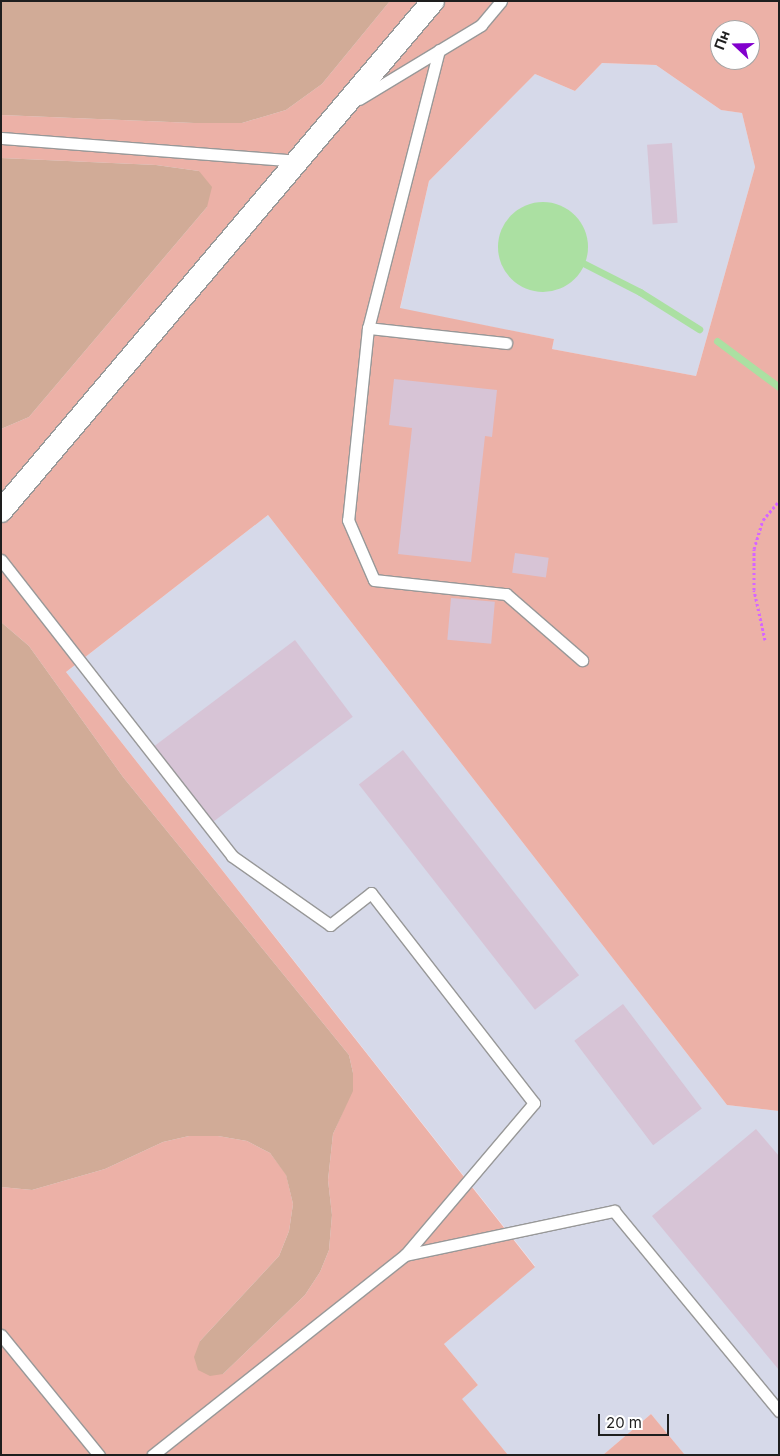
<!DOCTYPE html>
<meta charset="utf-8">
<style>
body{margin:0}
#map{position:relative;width:780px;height:1456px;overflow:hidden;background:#f0e4ec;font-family:Inter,sans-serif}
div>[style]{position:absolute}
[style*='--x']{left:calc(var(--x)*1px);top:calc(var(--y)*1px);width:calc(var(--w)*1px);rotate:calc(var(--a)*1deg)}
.industrial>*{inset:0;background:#d6d9e9}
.grass>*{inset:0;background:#ecb1a7}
.forest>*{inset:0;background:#d1ab97}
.water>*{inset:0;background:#abe0a2}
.round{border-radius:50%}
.stream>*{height:7px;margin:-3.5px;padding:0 3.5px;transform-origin:3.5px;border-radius:3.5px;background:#abe0a2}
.building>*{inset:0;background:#d7c4d6;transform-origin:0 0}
.path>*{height:3px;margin-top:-1.5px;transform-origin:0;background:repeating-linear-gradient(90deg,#d766ff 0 2.5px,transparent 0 5px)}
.roads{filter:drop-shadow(1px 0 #989898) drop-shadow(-1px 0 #989898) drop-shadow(0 1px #989898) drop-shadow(0 -1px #989898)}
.service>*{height:11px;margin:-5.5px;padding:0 5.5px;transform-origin:5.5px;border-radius:5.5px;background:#fff}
.minor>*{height:22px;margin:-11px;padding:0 11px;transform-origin:11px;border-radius:11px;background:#fff}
span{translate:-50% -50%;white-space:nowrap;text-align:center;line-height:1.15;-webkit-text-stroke:5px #fff;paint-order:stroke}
.frame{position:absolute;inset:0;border:2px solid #1e1e1e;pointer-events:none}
.north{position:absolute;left:710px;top:20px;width:50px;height:50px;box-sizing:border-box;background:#fff;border:1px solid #a5a5a5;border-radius:50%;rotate:291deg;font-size:14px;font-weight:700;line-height:20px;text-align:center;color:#1e1e1e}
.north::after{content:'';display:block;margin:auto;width:18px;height:22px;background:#8200cd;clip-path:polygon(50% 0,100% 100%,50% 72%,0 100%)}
.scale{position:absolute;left:598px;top:1414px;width:71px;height:22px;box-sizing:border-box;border:2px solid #1e1e1e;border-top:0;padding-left:6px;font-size:15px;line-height:18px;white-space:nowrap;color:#1e1e1e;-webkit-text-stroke:4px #fff;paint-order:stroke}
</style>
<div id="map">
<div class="industrial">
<i style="clip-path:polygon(602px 63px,656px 65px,721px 110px,742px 113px,755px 167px,696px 376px,552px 349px,554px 339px,400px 309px,429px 181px,535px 74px,575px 91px)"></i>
<i style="clip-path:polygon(268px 515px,727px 1105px,779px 1111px,779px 1455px,685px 1455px,651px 1414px,603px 1455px,508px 1455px,461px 1399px,478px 1385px,444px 1344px,535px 1266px,66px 672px)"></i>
</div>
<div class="grass">
<i style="clip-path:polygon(evenodd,390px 1px,779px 1px,779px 1111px,727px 1105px,268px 515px,66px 672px,535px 1267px,444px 1344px,478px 1385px,462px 1399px,508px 1455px,1px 1455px,1px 1187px,32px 1190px,105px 1169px,163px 1142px,189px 1136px,218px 1136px,247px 1141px,270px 1153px,286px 1174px,293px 1204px,289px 1231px,279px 1256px,200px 1341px,223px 1374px,305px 1295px,320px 1272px,329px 1250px,332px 1215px,328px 1180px,333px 1134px,352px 1091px,353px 1073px,349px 1055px,123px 777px,29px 646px,1px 622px,1px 429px,29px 417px,207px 207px,199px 171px,156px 165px,1px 158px,1px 115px,194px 123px,242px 123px,286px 110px,322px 84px,390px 1px,720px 30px,750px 30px,750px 60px,720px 60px,720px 30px,390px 1px,602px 63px,656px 65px,721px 110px,742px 113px,755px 167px,696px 376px,552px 349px,554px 339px,400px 308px,429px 181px,535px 74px,575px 91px,602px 63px)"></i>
<i style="clip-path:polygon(651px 1414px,685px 1455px,603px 1455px)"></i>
</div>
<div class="forest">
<i style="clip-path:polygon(1px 1px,390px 1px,322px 84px,286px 110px,242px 123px,194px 123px,1px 115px)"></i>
<i style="clip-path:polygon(1px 158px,156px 165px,199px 171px,212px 187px,207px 207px,29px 417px,1px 429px)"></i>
<i style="clip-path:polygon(1px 622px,29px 646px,123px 777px,349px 1055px,353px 1073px,353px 1091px,333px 1134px,328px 1180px,332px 1215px,329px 1250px,320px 1272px,305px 1295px,223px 1374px,210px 1376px,198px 1370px,194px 1357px,200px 1341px,279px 1256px,289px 1231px,293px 1204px,286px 1175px,270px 1153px,247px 1141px,218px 1136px,189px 1136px,163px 1142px,105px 1169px,32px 1190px,1px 1187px)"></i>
</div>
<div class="water">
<i class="round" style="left:498px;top:202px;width:90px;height:90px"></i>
</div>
<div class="stream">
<i style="--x:585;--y:264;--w:62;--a:27"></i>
<i style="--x:640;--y:292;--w:70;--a:32.1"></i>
<i style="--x:717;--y:341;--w:77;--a:36.6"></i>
</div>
<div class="building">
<i style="left:672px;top:143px;width:80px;height:25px;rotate:86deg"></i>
<i style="clip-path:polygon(394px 379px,497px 390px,492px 437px,485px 436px,471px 562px,398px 554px,412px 428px,389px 425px)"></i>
<i style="left:515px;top:553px;width:34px;height:20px;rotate:8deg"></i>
<i style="left:451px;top:598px;width:44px;height:42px;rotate:5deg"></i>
<i style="left:295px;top:640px;width:96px;height:176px;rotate:53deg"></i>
<i style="left:403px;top:750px;width:286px;height:56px;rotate:52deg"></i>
<i style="left:623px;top:1004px;width:131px;height:61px;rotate:53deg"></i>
<i style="clip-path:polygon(756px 1129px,779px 1156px,779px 1370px,652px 1216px)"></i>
</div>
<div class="path">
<i style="--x:765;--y:640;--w:51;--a:-102.4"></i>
<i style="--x:754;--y:590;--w:41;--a:-90"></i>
<i style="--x:754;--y:549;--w:30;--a:-73"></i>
<i style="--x:763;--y:520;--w:25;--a:-50"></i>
</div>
<div class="roads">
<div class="service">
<i style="--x:439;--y:50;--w:287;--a:104.3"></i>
<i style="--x:368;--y:328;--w:193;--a:95.9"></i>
<i style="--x:348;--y:520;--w:65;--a:66.6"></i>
<i style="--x:374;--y:580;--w:133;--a:6.1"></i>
<i style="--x:506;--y:594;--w:101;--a:41"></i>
<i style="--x:359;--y:99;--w:143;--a:-31.2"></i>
<i style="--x:481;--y:25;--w:31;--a:-50"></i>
<i style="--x:1;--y:138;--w:297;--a:4.4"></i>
<i style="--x:368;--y:328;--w:139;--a:6.2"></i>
<i style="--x:1;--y:560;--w:375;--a:52"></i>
<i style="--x:232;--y:856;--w:120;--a:35.1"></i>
<i style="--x:330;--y:925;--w:52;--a:-38"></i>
<i style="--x:371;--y:893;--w:266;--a:52.2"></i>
<i style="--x:534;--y:1103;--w:199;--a:130.3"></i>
<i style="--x:405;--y:1255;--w:322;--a:141.6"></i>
<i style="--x:405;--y:1255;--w:214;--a:-11.9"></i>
<i style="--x:614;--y:1211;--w:259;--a:50.5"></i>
<i style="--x:1;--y:1335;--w:155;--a:50.8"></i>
</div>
<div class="minor">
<i style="--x:1;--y:511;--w:668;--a:-49.73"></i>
</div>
</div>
<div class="frame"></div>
<div class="north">Пн</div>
<div class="scale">20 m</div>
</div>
